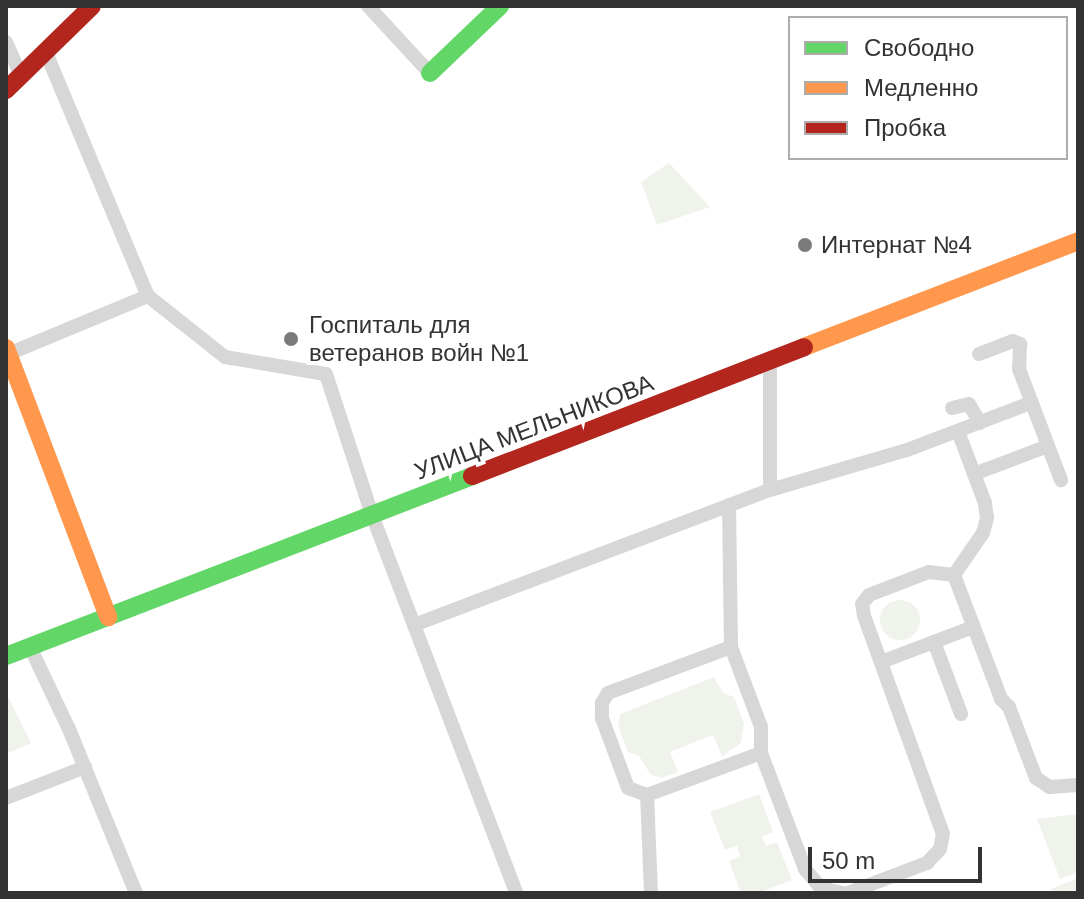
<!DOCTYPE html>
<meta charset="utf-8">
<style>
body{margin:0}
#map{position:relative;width:1084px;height:899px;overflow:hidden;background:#fff;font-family:Helvetica,sans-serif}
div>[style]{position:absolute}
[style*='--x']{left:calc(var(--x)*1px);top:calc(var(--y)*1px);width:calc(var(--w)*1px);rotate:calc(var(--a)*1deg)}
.green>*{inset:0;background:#eff3ec}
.round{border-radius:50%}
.lane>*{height:14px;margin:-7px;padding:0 7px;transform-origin:7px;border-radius:7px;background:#d7d7d7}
.fast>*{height:18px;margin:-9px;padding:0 9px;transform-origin:9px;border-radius:9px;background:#63d668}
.slow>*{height:18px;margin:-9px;padding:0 9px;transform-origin:9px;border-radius:9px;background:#ff974d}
.jam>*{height:18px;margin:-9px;padding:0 9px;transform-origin:9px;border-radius:9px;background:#b3261e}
.dots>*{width:22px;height:22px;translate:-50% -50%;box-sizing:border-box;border:4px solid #fff;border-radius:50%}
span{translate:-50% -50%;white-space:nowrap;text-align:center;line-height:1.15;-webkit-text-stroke:8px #fff;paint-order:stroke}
.poi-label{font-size:24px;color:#333}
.left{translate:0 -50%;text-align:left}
.street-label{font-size:24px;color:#333}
.frame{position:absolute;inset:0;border:8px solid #333;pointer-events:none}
.legend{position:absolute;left:788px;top:16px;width:280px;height:144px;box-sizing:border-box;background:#fff;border:2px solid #adadad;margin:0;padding:10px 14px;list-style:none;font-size:24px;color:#333}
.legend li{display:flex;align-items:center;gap:16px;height:40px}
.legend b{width:40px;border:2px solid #adadad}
.scale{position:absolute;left:808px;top:847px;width:174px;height:36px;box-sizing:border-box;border:4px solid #333;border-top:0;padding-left:10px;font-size:24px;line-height:28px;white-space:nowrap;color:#333;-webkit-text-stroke:6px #fff;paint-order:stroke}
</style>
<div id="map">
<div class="green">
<i style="clip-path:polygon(669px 163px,710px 207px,657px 225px,641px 182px)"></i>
<i class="round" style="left:880px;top:600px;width:40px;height:40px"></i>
<i style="clip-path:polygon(714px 677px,723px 693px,734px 697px,744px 724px,741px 743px,722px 756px,713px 735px,670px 752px,678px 772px,662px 778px,651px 775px,639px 756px,628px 752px,618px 726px,620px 714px)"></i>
<i style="clip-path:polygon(6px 692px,31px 743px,6px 754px)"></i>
<i style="clip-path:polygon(759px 794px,773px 832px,762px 837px,766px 846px,777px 842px,792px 880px,758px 893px,741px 893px,729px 861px,740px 856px,737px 846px,725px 850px,710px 812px)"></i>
<i style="clip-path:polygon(1078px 814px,1078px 872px,1060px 879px,1037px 819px)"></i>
<i style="clip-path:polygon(1078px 878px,1078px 893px,1052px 893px,1051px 889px)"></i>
</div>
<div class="lane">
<i style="--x:368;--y:6;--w:90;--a:47.3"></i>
<i style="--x:6;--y:42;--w:35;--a:66"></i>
<i style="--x:47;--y:55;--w:261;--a:67.3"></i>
<i style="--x:148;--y:296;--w:98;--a:38.4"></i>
<i style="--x:225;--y:357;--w:102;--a:9.6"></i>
<i style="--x:326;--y:374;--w:148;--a:71.9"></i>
<i style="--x:372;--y:515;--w:404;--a:69.1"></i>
<i style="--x:8;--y:354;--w:152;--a:-22.5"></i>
<i style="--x:979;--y:354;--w:36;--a:-21"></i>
<i style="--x:1013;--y:341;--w:8;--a:23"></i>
<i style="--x:1020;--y:344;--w:25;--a:92"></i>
<i style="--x:1019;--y:369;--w:119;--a:69.3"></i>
<i style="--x:770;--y:361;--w:129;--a:90"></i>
<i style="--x:952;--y:408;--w:17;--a:-13"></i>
<i style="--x:969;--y:404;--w:22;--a:60"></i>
<i style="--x:974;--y:474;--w:79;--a:-20.7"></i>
<i style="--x:954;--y:575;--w:51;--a:-55.4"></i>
<i style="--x:983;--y:533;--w:16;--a:-75"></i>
<i style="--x:987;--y:518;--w:15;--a:-98"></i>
<i style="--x:985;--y:503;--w:77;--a:-110.6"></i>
<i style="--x:414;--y:625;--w:381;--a:-20.8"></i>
<i style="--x:770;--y:490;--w:143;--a:-16.3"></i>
<i style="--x:907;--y:450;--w:133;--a:-20.8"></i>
<i style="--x:934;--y:642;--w:77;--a:69.4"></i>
<i style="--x:30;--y:647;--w:91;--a:64.6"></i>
<i style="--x:69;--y:729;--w:177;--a:67.8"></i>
<i style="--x:731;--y:647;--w:85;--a:69.4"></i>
<i style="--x:761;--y:727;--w:26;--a:90"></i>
<i style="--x:761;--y:753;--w:124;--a:69.2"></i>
<i style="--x:805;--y:869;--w:25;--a:50"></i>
<i style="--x:821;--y:888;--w:22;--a:13"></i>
<i style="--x:881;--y:662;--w:98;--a:-20.8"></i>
<i style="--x:647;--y:795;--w:20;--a:-160"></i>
<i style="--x:628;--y:788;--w:75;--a:-110.4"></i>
<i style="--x:602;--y:718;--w:15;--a:-90"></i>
<i style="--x:602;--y:703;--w:12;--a:-59"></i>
<i style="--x:608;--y:693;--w:131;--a:-20.5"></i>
<i style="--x:731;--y:647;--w:142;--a:-90.8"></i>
<i style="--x:6;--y:798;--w:85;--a:-21.4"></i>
<i style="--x:651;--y:893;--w:98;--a:-92.3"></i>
<i style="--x:647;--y:795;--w:121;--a:-20.2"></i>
<i style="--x:848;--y:893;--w:85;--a:-20.8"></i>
<i style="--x:927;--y:863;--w:19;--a:-47"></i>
<i style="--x:940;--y:849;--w:15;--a:-79"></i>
<i style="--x:943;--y:834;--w:232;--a:-109.9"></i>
<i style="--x:864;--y:616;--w:12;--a:-99"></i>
<i style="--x:862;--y:604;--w:11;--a:-52"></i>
<i style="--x:869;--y:595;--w:64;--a:-21"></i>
<i style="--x:929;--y:572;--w:25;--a:7"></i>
<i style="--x:954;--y:575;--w:133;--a:69.2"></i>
<i style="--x:1001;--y:699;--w:11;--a:45"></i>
<i style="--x:1009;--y:707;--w:76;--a:69.2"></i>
<i style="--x:1036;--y:778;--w:17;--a:33"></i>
<i style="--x:1050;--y:787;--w:28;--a:-4"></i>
</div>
<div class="fast">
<i style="--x:430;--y:73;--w:97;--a:-43.7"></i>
<i style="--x:6;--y:656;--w:500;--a:-21.1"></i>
</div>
<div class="slow">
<i style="--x:804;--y:347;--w:294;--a:-21.1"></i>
<i style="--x:6;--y:348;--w:288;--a:69.2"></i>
</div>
<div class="jam">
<i style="--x:6;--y:90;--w:120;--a:-44.3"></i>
<i style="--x:472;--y:476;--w:356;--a:-21.2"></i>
</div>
<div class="dots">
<i style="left:805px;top:245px;background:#7a7a7a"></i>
<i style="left:291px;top:339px;background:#7a7a7a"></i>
</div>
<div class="poi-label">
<span class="left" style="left:821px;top:245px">Интернат №4</span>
<span class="left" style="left:309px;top:339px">Госпиталь для<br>ветеранов войн №1</span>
</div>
<div class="street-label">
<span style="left:534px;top:427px;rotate:-21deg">УЛИЦА МЕЛЬНИКОВА</span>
</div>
<div class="frame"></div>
<ul class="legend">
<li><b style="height:10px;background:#63d668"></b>Свободно</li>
<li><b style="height:10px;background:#ff974d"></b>Медленно</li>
<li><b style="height:10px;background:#b3261e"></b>Пробка</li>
</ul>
<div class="scale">50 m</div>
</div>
